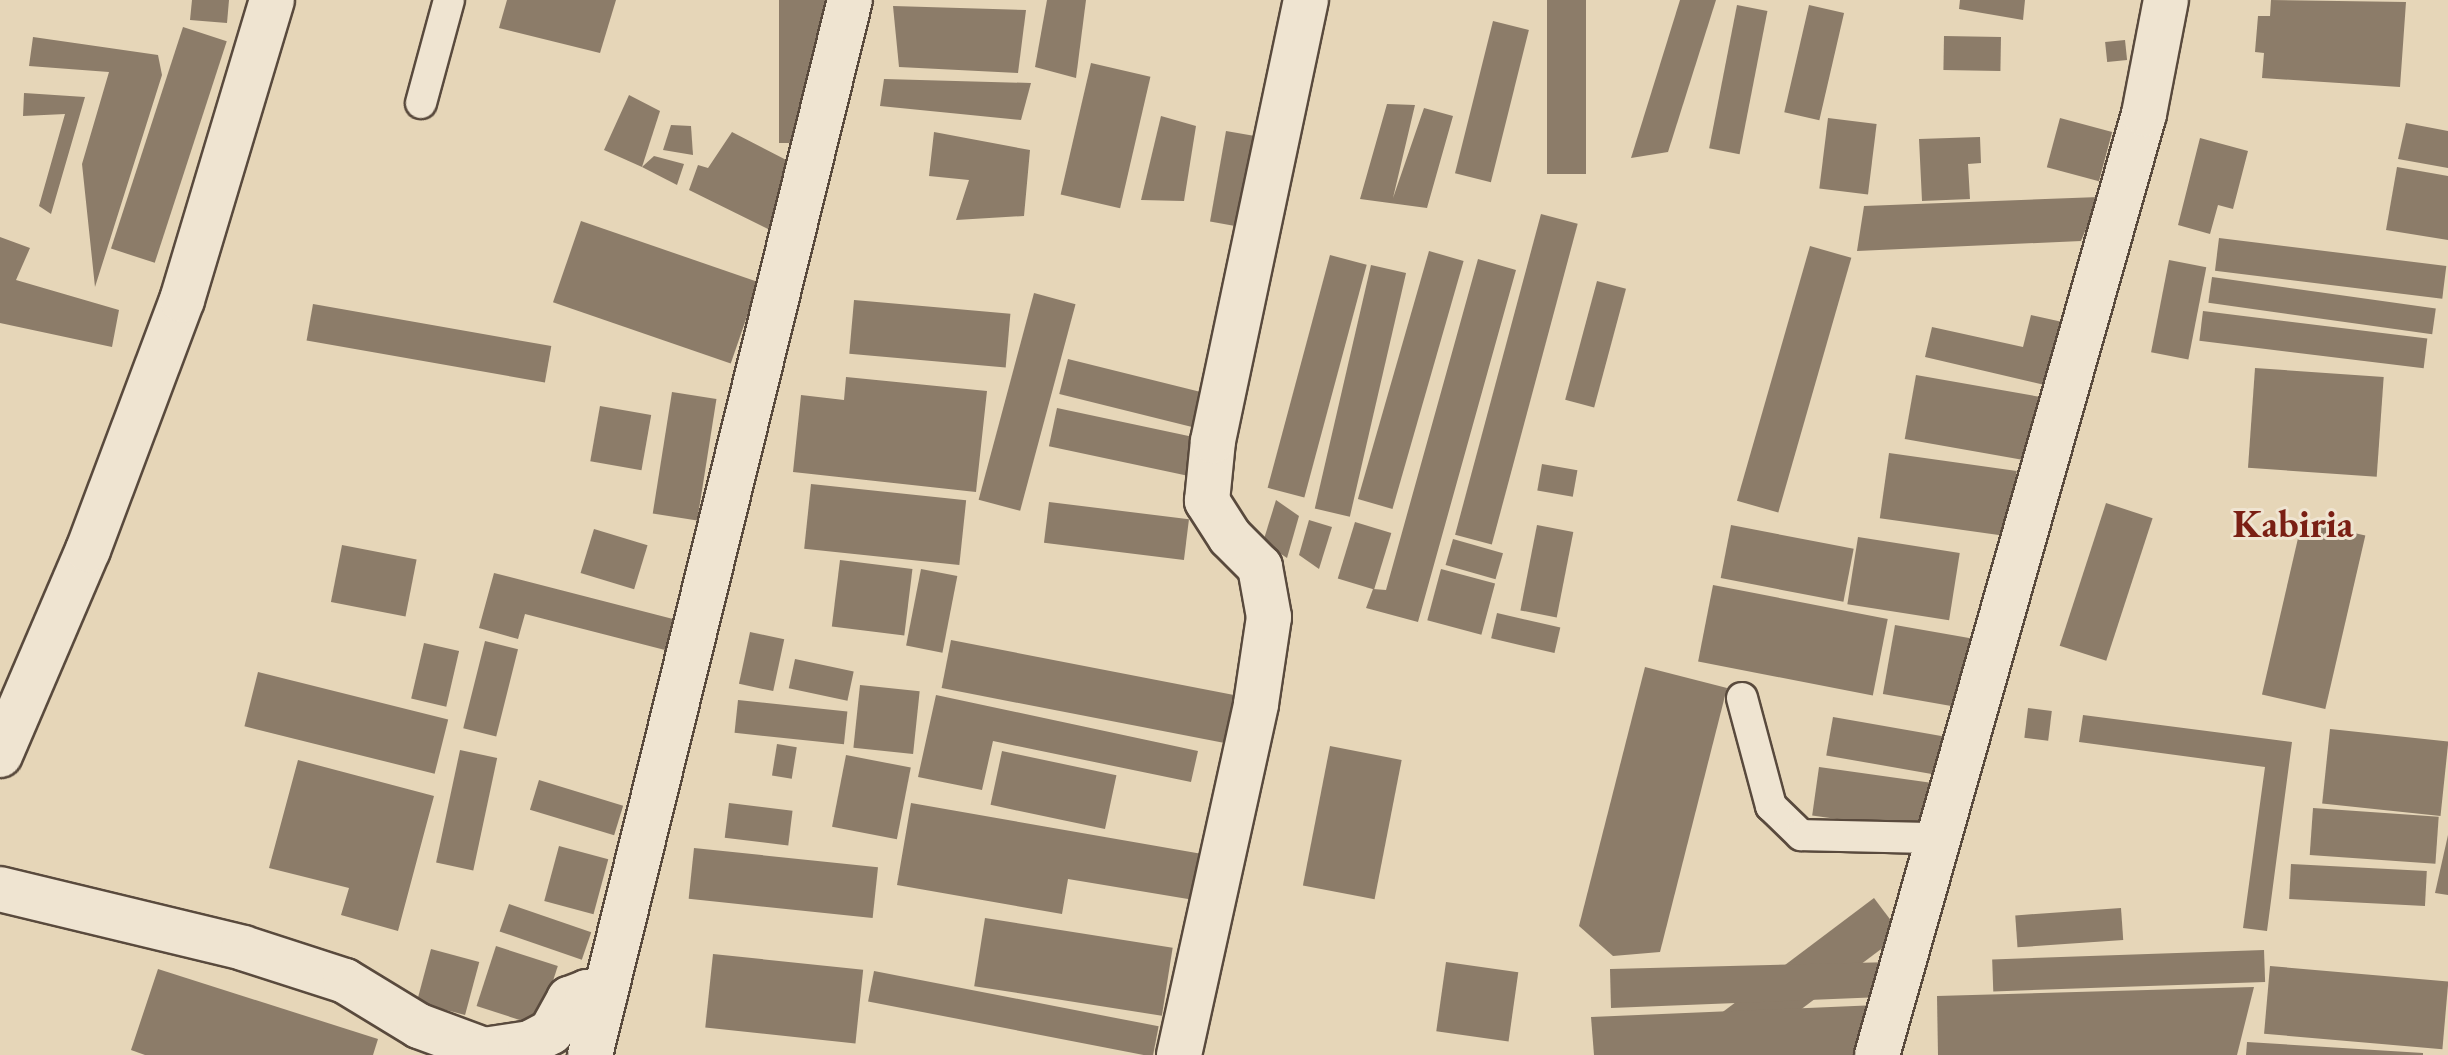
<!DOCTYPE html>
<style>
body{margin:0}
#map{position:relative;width:2448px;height:1055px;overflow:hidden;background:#e6d6b8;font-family:"EB Garamond",serif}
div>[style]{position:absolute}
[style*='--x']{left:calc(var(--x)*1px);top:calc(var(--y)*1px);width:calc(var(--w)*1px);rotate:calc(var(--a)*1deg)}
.building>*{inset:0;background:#8c7c69;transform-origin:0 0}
.roads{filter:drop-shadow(2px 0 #594a3d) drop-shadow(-2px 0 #594a3d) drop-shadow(0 2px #594a3d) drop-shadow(0 -2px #594a3d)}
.service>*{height:30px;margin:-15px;padding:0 15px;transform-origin:15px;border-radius:15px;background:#efe4d1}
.minor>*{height:44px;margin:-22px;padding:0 22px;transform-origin:22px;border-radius:22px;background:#efe4d1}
span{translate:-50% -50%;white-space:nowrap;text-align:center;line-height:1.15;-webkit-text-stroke:6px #efe4d1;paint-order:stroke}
.district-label{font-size:38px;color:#7a1f14;font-weight:700}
</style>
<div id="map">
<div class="building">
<i style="clip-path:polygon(192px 0,229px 0,227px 23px,190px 20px)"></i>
<i style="clip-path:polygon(507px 0,616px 0,600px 53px,499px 28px)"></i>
<i style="left:779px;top:0;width:53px;height:143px"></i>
<i style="clip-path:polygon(1047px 0,1086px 0,1076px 78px,1035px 67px)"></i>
<i style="left:1547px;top:0;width:39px;height:174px"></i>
<i style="clip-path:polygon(1680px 0,1716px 0,1668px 152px,1631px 158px)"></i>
<i style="clip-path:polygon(1960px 0,2025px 0,2023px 20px,1959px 9px)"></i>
<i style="clip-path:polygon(2271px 0,2406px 2px,2400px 87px,2262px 78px,2264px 53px,2255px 52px,2258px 16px,2270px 16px)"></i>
<i style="left:1737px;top:5px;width:31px;height:146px;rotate:11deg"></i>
<i style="left:1809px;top:5px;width:36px;height:110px;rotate:13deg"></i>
<i style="clip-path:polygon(893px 6px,1026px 10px,1018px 73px,899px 67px)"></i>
<i style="left:1493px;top:21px;width:37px;height:157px;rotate:14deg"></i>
<i style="left:183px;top:27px;width:46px;height:233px;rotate:18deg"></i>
<i style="left:1944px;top:36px;width:57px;height:34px;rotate:1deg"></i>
<i style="clip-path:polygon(33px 37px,158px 55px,162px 75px,95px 287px,82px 164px,109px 72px,29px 66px)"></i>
<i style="left:2125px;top:40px;width:20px;height:20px;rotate:84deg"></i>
<i style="left:1091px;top:63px;width:61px;height:135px;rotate:13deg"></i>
<i style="clip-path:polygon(884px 79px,1031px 83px,1021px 120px,880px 106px)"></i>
<i style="clip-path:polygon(24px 93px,85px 97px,51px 214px,39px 206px,65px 114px,23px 116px)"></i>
<i style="clip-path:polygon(629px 95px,660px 111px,642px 167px,604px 150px)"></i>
<i style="clip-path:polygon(1387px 104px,1415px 105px,1393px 198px,1424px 108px,1453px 116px,1427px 208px,1360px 199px)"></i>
<i style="clip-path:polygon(1161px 116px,1196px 126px,1184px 201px,1141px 200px)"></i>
<i style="left:1828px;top:118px;width:49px;height:71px;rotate:7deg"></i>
<i style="left:2060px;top:118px;width:54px;height:51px;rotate:15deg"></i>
<i style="clip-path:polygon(2406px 123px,2448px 131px,2448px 168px,2398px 159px)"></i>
<i style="clip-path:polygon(671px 125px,691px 126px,693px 155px,663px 150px)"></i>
<i style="left:1226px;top:131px;width:41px;height:92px;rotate:10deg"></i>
<i style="clip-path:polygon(732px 132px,796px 165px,774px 232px,689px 190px,698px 165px,708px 168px)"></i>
<i style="clip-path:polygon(934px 132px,1030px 150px,1024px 216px,956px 220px,969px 180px,929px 176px)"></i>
<i style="clip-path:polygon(1980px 137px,1981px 163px,1968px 164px,1970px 199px,1922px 201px,1919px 139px)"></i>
<i style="clip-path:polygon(2200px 138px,2248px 151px,2233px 209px,2218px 205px,2210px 234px,2178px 225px)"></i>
<i style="clip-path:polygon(654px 156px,684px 164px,677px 185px,642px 167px)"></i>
<i style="clip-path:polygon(2397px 167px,2448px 176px,2448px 240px,2386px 230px)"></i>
<i style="clip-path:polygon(2099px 197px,2081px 241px,1857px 251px,1864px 206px)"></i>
<i style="left:1541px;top:214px;width:38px;height:332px;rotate:15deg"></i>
<i style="left:581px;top:221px;width:188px;height:86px;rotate:19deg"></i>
<i style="clip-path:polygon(0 237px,30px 248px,16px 280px,119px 310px,112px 347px,0 323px)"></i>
<i style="left:2219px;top:238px;width:229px;height:33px;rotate:7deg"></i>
<i style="left:1810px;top:246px;width:43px;height:265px;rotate:16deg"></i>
<i style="left:1429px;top:251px;width:36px;height:258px;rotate:16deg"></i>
<i style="left:1330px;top:255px;width:38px;height:241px;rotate:15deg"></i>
<i style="clip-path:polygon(1478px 259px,1516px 270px,1418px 622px,1366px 608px,1373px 589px,1386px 590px)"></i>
<i style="left:2169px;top:260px;width:38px;height:94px;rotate:11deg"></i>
<i style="left:1371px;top:265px;width:36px;height:250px;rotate:13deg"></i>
<i style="left:2212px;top:277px;width:226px;height:26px;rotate:8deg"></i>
<i style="left:1597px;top:281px;width:30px;height:123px;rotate:15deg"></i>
<i style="left:1034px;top:293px;width:43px;height:214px;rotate:15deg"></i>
<i style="left:854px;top:300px;width:157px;height:54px;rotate:5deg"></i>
<i style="left:313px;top:304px;width:242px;height:37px;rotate:10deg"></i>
<i style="left:2203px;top:311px;width:226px;height:30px;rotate:7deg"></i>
<i style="clip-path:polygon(2031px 315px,2067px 323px,2053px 387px,1925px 357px,1932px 327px,2023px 347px)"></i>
<i style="left:1068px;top:359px;width:141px;height:36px;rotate:14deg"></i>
<i style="left:2255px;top:368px;width:129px;height:100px;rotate:4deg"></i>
<i style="left:1916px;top:375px;width:125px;height:65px;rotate:10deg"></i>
<i style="clip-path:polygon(846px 377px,987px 391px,976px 492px,793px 472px,801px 395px,844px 400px)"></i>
<i style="left:672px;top:392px;width:45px;height:123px;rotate:9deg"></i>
<i style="left:600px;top:406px;width:52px;height:56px;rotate:10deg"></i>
<i style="left:1057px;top:408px;width:143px;height:39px;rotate:12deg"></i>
<i style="left:1889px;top:453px;width:129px;height:66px;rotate:8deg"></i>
<i style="left:1542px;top:464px;width:36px;height:27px;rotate:10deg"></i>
<i style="left:811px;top:484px;width:156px;height:65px;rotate:6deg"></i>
<i style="clip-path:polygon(1276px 500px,1299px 516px,1287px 558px,1263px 542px)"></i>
<i style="left:1049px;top:502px;width:141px;height:41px;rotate:7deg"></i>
<i style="left:2106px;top:503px;width:49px;height:150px;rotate:18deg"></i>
<i style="clip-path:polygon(1309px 520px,1332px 527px,1319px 569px,1299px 555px)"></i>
<i style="left:2302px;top:521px;width:65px;height:178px;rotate:13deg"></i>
<i style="left:1355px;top:522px;width:38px;height:59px;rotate:17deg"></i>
<i style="left:1537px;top:525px;width:37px;height:87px;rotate:11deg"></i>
<i style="left:1731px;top:525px;width:125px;height:54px;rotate:11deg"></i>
<i style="left:594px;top:529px;width:56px;height:46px;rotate:17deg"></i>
<i style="left:1858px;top:537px;width:103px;height:68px;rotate:9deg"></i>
<i style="left:1453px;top:539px;width:52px;height:27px;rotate:16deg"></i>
<i style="left:342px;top:545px;width:76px;height:58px;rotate:11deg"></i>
<i style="left:840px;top:560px;width:73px;height:67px;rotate:7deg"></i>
<i style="left:921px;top:569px;width:37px;height:78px;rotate:11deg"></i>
<i style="left:1441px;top:569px;width:56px;height:53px;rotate:15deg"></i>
<i style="clip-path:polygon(494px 573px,673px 619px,665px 650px,525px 614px,518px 639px,479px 628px)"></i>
<i style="left:1713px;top:585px;width:178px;height:78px;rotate:11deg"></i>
<i style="left:1497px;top:613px;width:65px;height:26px;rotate:13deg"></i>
<i style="left:1895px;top:625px;width:81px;height:70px;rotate:10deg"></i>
<i style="left:750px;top:632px;width:35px;height:53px;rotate:12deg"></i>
<i style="left:951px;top:640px;width:304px;height:49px;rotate:11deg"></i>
<i style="left:485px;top:641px;width:34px;height:90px;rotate:14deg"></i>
<i style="left:424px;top:643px;width:36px;height:57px;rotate:13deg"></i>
<i style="left:795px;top:659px;width:60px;height:30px;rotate:12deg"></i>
<i style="clip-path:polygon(1645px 667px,1727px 688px,1660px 952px,1613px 956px,1579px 926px)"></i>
<i style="left:258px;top:672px;width:196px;height:56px;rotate:14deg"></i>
<i style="left:860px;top:685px;width:60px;height:63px;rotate:6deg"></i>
<i style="clip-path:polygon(936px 695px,1198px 751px,1191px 782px,993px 741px,982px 790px,918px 777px)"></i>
<i style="left:738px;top:700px;width:110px;height:33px;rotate:6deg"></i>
<i style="left:2028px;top:708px;width:24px;height:30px;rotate:7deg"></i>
<i style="clip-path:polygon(2083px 715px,2292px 742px,2267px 931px,2243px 928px,2265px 767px,2079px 742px)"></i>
<i style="left:1833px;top:717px;width:120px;height:39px;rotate:10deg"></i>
<i style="left:2330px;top:729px;width:119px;height:75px;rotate:6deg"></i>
<i style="left:777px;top:744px;width:20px;height:32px;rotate:9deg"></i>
<i style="left:1330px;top:746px;width:73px;height:142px;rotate:11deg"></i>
<i style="left:460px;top:750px;width:38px;height:115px;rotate:12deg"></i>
<i style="left:1002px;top:751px;width:117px;height:55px;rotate:12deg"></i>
<i style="left:846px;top:755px;width:66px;height:73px;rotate:11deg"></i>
<i style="clip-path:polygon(298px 760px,434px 796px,398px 931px,341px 915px,349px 888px,269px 868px)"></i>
<i style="left:1819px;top:767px;width:120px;height:49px;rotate:8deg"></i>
<i style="left:539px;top:780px;width:88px;height:31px;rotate:17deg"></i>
<i style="left:729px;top:803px;width:64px;height:35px;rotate:7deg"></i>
<i style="clip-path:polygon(911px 803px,1208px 855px,1200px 901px,1068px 879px,1062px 914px,897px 885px)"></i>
<i style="left:2313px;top:808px;width:126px;height:47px;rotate:4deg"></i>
<i style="clip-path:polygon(2448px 835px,2448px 895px,2435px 893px)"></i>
<i style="left:559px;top:846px;width:51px;height:57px;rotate:15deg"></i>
<i style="left:694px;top:848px;width:185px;height:51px;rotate:6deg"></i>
<i style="left:2291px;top:864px;width:136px;height:35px;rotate:3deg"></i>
<i style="left:1874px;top:898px;width:45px;height:201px;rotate:53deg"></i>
<i style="left:509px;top:904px;width:87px;height:29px;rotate:19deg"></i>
<i style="left:2121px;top:908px;width:32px;height:106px;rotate:86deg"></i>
<i style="left:985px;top:918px;width:190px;height:69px;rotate:9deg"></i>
<i style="left:496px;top:946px;width:65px;height:63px;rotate:18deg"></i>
<i style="left:431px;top:949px;width:50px;height:55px;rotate:15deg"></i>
<i style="left:2264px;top:950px;width:32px;height:272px;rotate:88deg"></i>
<i style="left:713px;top:954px;width:151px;height:74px;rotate:6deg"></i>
<i style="left:1446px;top:962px;width:73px;height:70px;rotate:8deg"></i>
<i style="clip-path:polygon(1894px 962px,1882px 997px,1611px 1008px,1610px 969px)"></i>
<i style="left:2270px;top:966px;width:179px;height:68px;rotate:5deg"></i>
<i style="clip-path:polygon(158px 969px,378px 1039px,373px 1055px,145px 1055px,131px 1050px)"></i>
<i style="left:874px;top:971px;width:290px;height:31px;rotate:11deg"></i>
<i style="clip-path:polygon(2254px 987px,2237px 1055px,1938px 1055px,1937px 996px)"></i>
<i style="clip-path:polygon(1878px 1005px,1870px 1055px,1594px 1055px,1591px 1017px)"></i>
<i style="clip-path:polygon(2247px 1042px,2423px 1053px,2423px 1055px,2246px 1055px)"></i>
</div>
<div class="roads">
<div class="service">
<i style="--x:421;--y:103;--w:107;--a:-74.8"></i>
<i style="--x:1742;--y:698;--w:112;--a:75"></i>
<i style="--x:1771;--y:806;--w:42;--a:44"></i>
<i style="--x:1801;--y:835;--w:135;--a:1.3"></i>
</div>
<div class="minor">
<i style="--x:0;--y:755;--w:223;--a:-66.8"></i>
<i style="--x:88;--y:550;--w:267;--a:-69.4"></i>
<i style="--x:182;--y:300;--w:313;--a:-73.3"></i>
<i style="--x:0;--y:889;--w:250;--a:13.6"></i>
<i style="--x:243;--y:948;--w:107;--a:17.9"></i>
<i style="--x:345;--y:981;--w:87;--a:31.3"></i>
<i style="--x:419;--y:1026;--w:69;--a:20.3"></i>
<i style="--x:484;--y:1050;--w:47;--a:-8.7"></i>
<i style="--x:530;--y:1043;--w:24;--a:-28"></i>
<i style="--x:551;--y:1032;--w:38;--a:-61"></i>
<i style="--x:569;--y:999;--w:19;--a:-21"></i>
<i style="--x:587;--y:992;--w:18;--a:13"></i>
<i style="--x:590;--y:1055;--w:1087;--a:-76.16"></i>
<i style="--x:1179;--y:1055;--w:359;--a:-77.6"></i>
<i style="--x:1256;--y:704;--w:88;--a:-81.5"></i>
<i style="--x:1269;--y:617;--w:51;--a:-100.2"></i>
<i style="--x:1260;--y:567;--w:42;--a:-135"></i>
<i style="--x:1230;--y:537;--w:43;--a:-122.6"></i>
<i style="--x:1207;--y:501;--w:60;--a:-84.3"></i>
<i style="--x:1213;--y:441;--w:451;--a:-78.1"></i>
<i style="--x:1877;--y:1055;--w:978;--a:-74.16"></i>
<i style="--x:2144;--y:114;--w:116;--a:-79.1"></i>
</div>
</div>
<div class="district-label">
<span style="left:2293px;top:524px">Kabiria</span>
</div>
</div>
